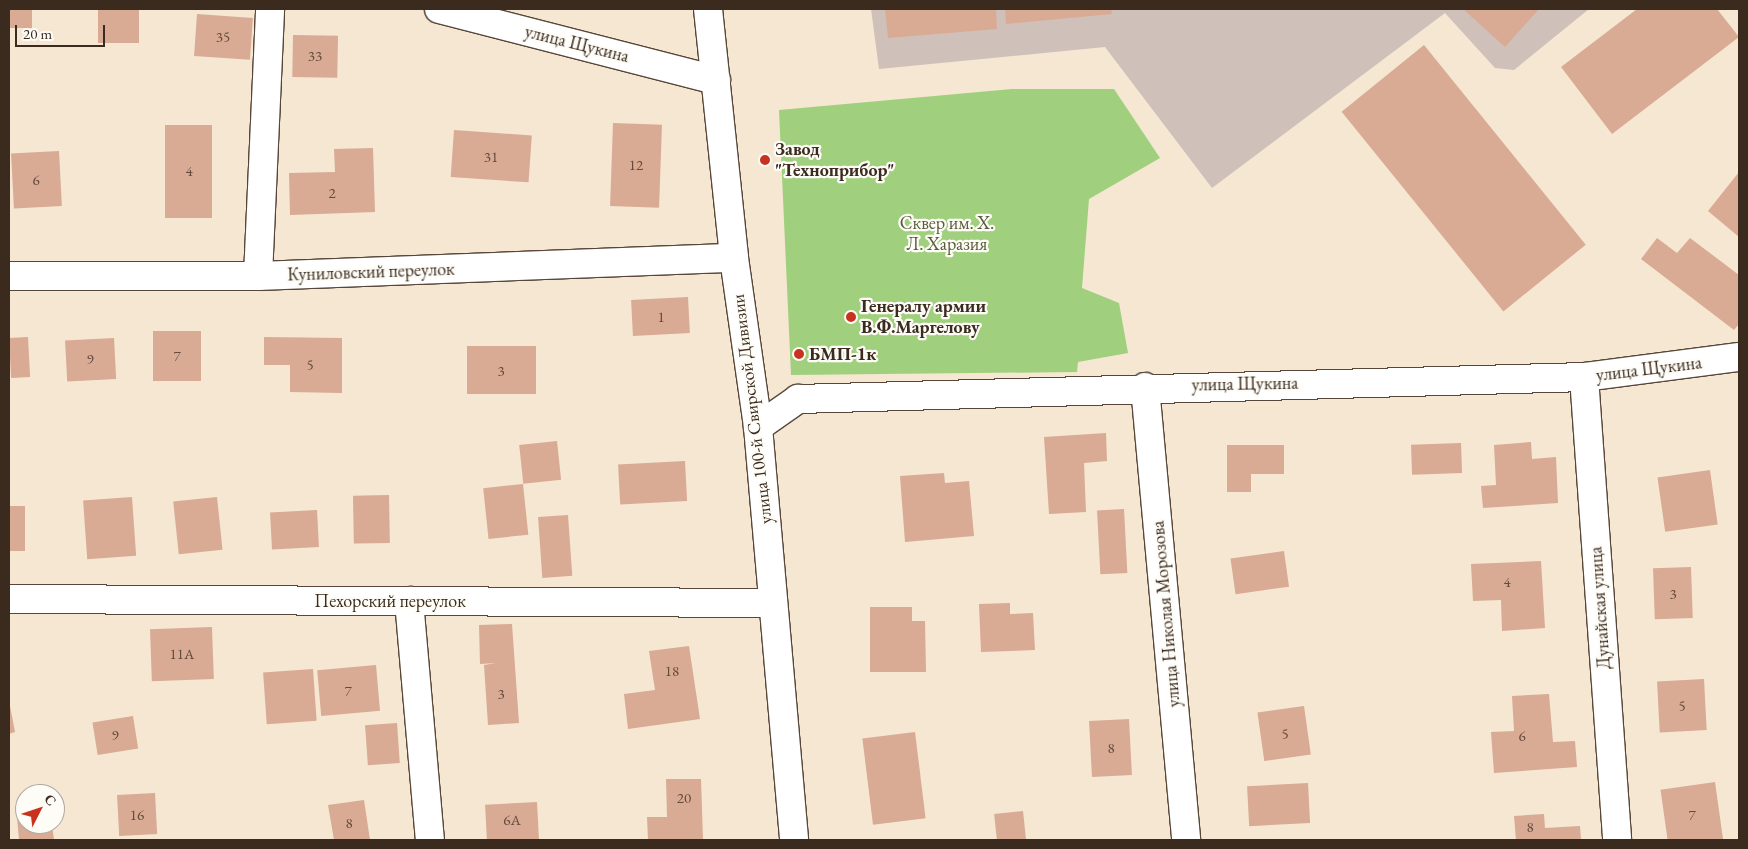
<!DOCTYPE html>
<meta charset="utf-8">
<style>
body{margin:0}
#map{position:relative;width:1748px;height:849px;overflow:hidden;background:#f5e7d1;font-family:"EB Garamond",serif}
div>[style]{position:absolute}
[style*='--x']{left:calc(var(--x)*1px);top:calc(var(--y)*1px);width:calc(var(--w)*1px);rotate:calc(var(--a)*1deg)}
.industrial>*{inset:0;background:#cfc0ba}
.green>*{inset:0;background:#a0cf7d}
.building>*{inset:0;background:#d9aa94;transform-origin:0 0}
.roads{filter:drop-shadow(1px 0 #574639) drop-shadow(-1px 0 #574639) drop-shadow(0 1px #574639) drop-shadow(0 -1px #574639)}
.minor>*{height:28px;margin:-14px;padding:0 14px;transform-origin:14px;border-radius:14px;background:#fff}
.major>*{height:28px;margin:-14px;padding:0 14px;transform-origin:14px;border-radius:14px;background:#fff}
.dots>*{width:14px;height:14px;translate:-50% -50%;box-sizing:border-box;border:2px solid #fdfcf7;border-radius:50%}
span{translate:-50% -50%;white-space:nowrap;text-align:center;line-height:1.15;-webkit-text-stroke:4.5px #fdfcf7;paint-order:stroke}
.number-label{font-size:15px;color:#624a3c}
.number-label span{-webkit-text-stroke-width:0}
.street-label{font-size:18px;color:#3b2a1e}
.poi-label{font-size:18px;color:#3b2a1e;font-weight:700}
.left{translate:0 -50%;text-align:left}
.park-label{font-size:18px;color:#595c3a}
.frame{position:absolute;inset:0;border:10px solid #3b2a1e;pointer-events:none}
.north{position:absolute;left:15px;top:784px;width:50px;height:50px;box-sizing:border-box;background:#fdfcf7;border:1px solid #afa8a0;border-radius:50%;rotate:49deg;font-size:14px;font-weight:700;line-height:20px;text-align:center;color:#3b2a1e}
.north::after{content:'';display:block;margin:auto;width:18px;height:22px;background:#c8321e;clip-path:polygon(50% 0,100% 100%,50% 72%,0 100%)}
.scale{position:absolute;left:15px;top:25px;width:90px;height:22px;box-sizing:border-box;border:2px solid #3b2a1e;border-top:0;padding-left:6px;font-size:15px;line-height:18px;white-space:nowrap;color:#3b2a1e;-webkit-text-stroke:4px #fdfcf7;paint-order:stroke}
</style>
<div id="map">
<div class="industrial">
<i style="clip-path:polygon(871px 9px,1589px 9px,1514px 70px,1495px 68px,1445px 13px,1212px 188px,1105px 47px,879px 69px)"></i>
</div>
<div class="green">
<i style="clip-path:polygon(1012px 89px,1114px 89px,1160px 158px,1089px 199px,1082px 288px,1119px 303px,1128px 353px,1078px 362px,1077px 372px,791px 375px,779px 110px)"></i>
</div>
<div class="building">
<i style="left:9px;top:9px;width:23px;height:19px"></i>
<i style="left:98px;top:9px;width:41px;height:34px"></i>
<i style="clip-path:polygon(885px 9px,996px 9px,997px 29px,888px 38px)"></i>
<i style="clip-path:polygon(1005px 9px,1111px 9px,1112px 14px,1006px 24px)"></i>
<i style="clip-path:polygon(1463px 9px,1539px 9px,1505px 47px)"></i>
<i style="clip-path:polygon(1637px 9px,1717px 9px,1739px 37px,1612px 134px,1561px 67px)"></i>
<i style="left:197px;top:14px;width:56px;height:42px;rotate:4deg"></i>
<i style="left:293px;top:35px;width:45px;height:42px;rotate:1deg"></i>
<i style="left:1424px;top:45px;width:257px;height:106px;rotate:51deg"></i>
<i style="left:613px;top:123px;width:49px;height:83px;rotate:2deg"></i>
<i style="left:165px;top:125px;width:47px;height:93px"></i>
<i style="left:454px;top:130px;width:78px;height:47px;rotate:4deg"></i>
<i style="clip-path:polygon(373px 148px,375px 212px,290px 215px,289px 173px,335px 172px,334px 149px)"></i>
<i style="left:59px;top:151px;width:55px;height:48px;rotate:87deg"></i>
<i style="clip-path:polygon(1739px 172px,1739px 237px,1708px 211px)"></i>
<i style="clip-path:polygon(1657px 238px,1677px 253px,1690px 238px,1739px 275px,1739px 324px,1734px 330px,1641px 259px)"></i>
<i style="left:688px;top:297px;width:36px;height:57px;rotate:87deg"></i>
<i style="left:153px;top:331px;width:48px;height:50px"></i>
<i style="left:28px;top:337px;width:40px;height:19px;rotate:87deg"></i>
<i style="clip-path:polygon(264px 337px,342px 338px,342px 393px,290px 392px,290px 365px,264px 365px)"></i>
<i style="left:114px;top:338px;width:41px;height:49px;rotate:87deg"></i>
<i style="left:536px;top:346px;width:48px;height:69px;rotate:90deg"></i>
<i style="clip-path:polygon(1106px 433px,1107px 461px,1084px 463px,1086px 512px,1049px 514px,1044px 437px)"></i>
<i style="left:557px;top:441px;width:39px;height:38px;rotate:84deg"></i>
<i style="clip-path:polygon(1531px 442px,1532px 459px,1556px 457px,1558px 503px,1483px 508px,1481px 486px,1496px 485px,1494px 445px)"></i>
<i style="left:1461px;top:443px;width:30px;height:50px;rotate:88deg"></i>
<i style="clip-path:polygon(1227px 445px,1284px 445px,1284px 474px,1251px 474px,1251px 492px,1227px 492px)"></i>
<i style="left:685px;top:461px;width:40px;height:67px;rotate:87deg"></i>
<i style="left:1710px;top:470px;width:55px;height:53px;rotate:82deg"></i>
<i style="clip-path:polygon(944px 473px,945px 483px,969px 481px,974px 536px,905px 542px,900px 476px)"></i>
<i style="left:523px;top:484px;width:51px;height:40px;rotate:84deg"></i>
<i style="left:389px;top:495px;width:48px;height:36px;rotate:89deg"></i>
<i style="left:132px;top:497px;width:59px;height:49px;rotate:86deg"></i>
<i style="left:217px;top:497px;width:53px;height:44px;rotate:84deg"></i>
<i style="left:9px;top:506px;width:16px;height:45px"></i>
<i style="left:1124px;top:509px;width:64px;height:27px;rotate:87deg"></i>
<i style="left:317px;top:510px;width:37px;height:47px;rotate:87deg"></i>
<i style="left:568px;top:515px;width:61px;height:30px;rotate:86deg"></i>
<i style="left:1284px;top:551px;width:36px;height:54px;rotate:82deg"></i>
<i style="clip-path:polygon(1541px 561px,1545px 628px,1502px 631px,1501px 600px,1473px 601px,1471px 564px)"></i>
<i style="left:1691px;top:567px;width:51px;height:38px;rotate:88deg"></i>
<i style="clip-path:polygon(1010px 603px,1010px 614px,1033px 613px,1035px 650px,981px 652px,979px 604px)"></i>
<i style="clip-path:polygon(870px 607px,912px 607px,912px 621px,925px 621px,926px 672px,870px 672px)"></i>
<i style="clip-path:polygon(512px 624px,519px 723px,488px 725px,484px 665px,496px 663px,480px 664px,479px 625px)"></i>
<i style="left:212px;top:627px;width:52px;height:62px;rotate:88deg"></i>
<i style="clip-path:polygon(689px 646px,700px 719px,628px 729px,624px 694px,655px 690px,649px 651px)"></i>
<i style="left:376px;top:665px;width:46px;height:59px;rotate:85deg"></i>
<i style="left:313px;top:669px;width:52px;height:50px;rotate:86deg"></i>
<i style="left:1704px;top:679px;width:51px;height:47px;rotate:87deg"></i>
<i style="clip-path:polygon(1549px 694px,1553px 742px,1575px 741px,1577px 767px,1494px 773px,1491px 732px,1514px 731px,1512px 696px)"></i>
<i style="clip-path:polygon(9px 701px,15px 732px,9px 734px)"></i>
<i style="left:1304px;top:706px;width:49px;height:47px;rotate:82deg"></i>
<i style="left:133px;top:716px;width:33px;height:41px;rotate:81deg"></i>
<i style="left:1129px;top:719px;width:56px;height:40px;rotate:87deg"></i>
<i style="left:397px;top:723px;width:40px;height:32px;rotate:86deg"></i>
<i style="left:915px;top:732px;width:87px;height:53px;rotate:83deg"></i>
<i style="clip-path:polygon(666px 779px,701px 779px,703px 840px,648px 840px,647px 817px,667px 817px)"></i>
<i style="left:1715px;top:782px;width:59px;height:55px;rotate:82deg"></i>
<i style="left:1308px;top:783px;width:40px;height:61px;rotate:87deg"></i>
<i style="left:155px;top:793px;width:41px;height:38px;rotate:87deg"></i>
<i style="clip-path:polygon(364px 800px,370px 840px,334px 840px,328px 805px)"></i>
<i style="left:537px;top:802px;width:38px;height:52px;rotate:87deg"></i>
<i style="left:1023px;top:811px;width:29px;height:29px;rotate:84deg"></i>
<i style="clip-path:polygon(1544px 814px,1545px 828px,1580px 826px,1581px 840px,1516px 840px,1514px 816px)"></i>
<i style="clip-path:polygon(25px 816px,25px 824px,52px 824px,54px 840px,19px 840px,17px 817px)"></i>
</div>
<div class="roads">
<div class="minor">
<i style="--x:439;--y:9;--w:286;--a:14.4"></i>
<i style="--x:9;--y:276;--w:249;--a:0"></i>
<i style="--x:258;--y:276;--w:476;--a:-2.2"></i>
<i style="--x:258;--y:276;--w:267;--a:-87.4"></i>
<i style="--x:1584;--y:377;--w:464;--a:85.9"></i>
<i style="--x:1145;--y:387;--w:455;--a:84.8"></i>
<i style="--x:758;--y:427;--w:49;--a:-35"></i>
<i style="--x:798;--y:399;--w:786;--a:-1.6"></i>
<i style="--x:1584;--y:377;--w:156;--a:-7.4"></i>
<i style="--x:9;--y:599;--w:763;--a:0.3"></i>
<i style="--x:409;--y:601;--w:240;--a:85"></i>
</div>
<div class="major">
<i style="--x:708;--y:9;--w:250;--a:84"></i>
<i style="--x:734;--y:258;--w:171;--a:81.9"></i>
<i style="--x:758;--y:427;--w:415;--a:85"></i>
</div>
</div>
<div class="dots">
<i style="left:765px;top:160px;background:#c8321e"></i>
<i style="left:851px;top:317px;background:#c8321e"></i>
<i style="left:799px;top:354px;background:#c8321e"></i>
</div>
<div class="number-label">
<span style="left:223px;top:37px">35</span>
<span style="left:315px;top:56px">33</span>
<span style="left:491px;top:157px">31</span>
<span style="left:636px;top:165px">12</span>
<span style="left:189px;top:171px">4</span>
<span style="left:36px;top:180px">6</span>
<span style="left:332px;top:193px">2</span>
<span style="left:661px;top:317px">1</span>
<span style="left:177px;top:356px">7</span>
<span style="left:90px;top:359px">9</span>
<span style="left:310px;top:365px">5</span>
<span style="left:501px;top:371px">3</span>
<span style="left:1507px;top:582px">4</span>
<span style="left:1673px;top:594px">3</span>
<span style="left:182px;top:654px">11А</span>
<span style="left:672px;top:671px">18</span>
<span style="left:348px;top:691px">7</span>
<span style="left:501px;top:694px">3</span>
<span style="left:1682px;top:706px">5</span>
<span style="left:1285px;top:734px">5</span>
<span style="left:115px;top:735px">9</span>
<span style="left:1522px;top:736px">6</span>
<span style="left:1111px;top:748px">8</span>
<span style="left:684px;top:798px">20</span>
<span style="left:137px;top:815px">16</span>
<span style="left:1692px;top:815px">7</span>
<span style="left:512px;top:820px">6А</span>
<span style="left:349px;top:823px">8</span>
<span style="left:1530px;top:827px">8</span>
</div>
<div class="street-label">
<span style="left:577px;top:44px;rotate:14deg">улица Щукина</span>
<span style="left:371px;top:272px;rotate:-2deg">Куниловский переулок</span>
<span style="left:1649px;top:369px;rotate:-7deg">улица Щукина</span>
<span style="left:1245px;top:384px;rotate:-1deg">улица Щукина</span>
<span style="left:752px;top:409px;rotate:-97deg">улица 100-й Свирской Дивизии</span>
<span style="left:390px;top:601px">Пехорский переулок</span>
<span style="left:1600px;top:608px;rotate:-94deg">Дунайская улица</span>
<span style="left:1166px;top:614px;rotate:-95deg">улица Николая Морозова</span>
</div>
<div class="poi-label">
<span class="left" style="left:775px;top:160px">Завод<br>"Техноприбор"</span>
<span class="left" style="left:861px;top:317px">Генералу армии<br>В.Ф.Маргелову</span>
<span class="left" style="left:809px;top:354px">БМП-1к</span>
</div>
<div class="park-label">
<span style="left:947px;top:234px">Сквер им. Х.<br>Л. Харазия</span>
</div>
<div class="frame"></div>
<div class="north">С</div>
<div class="scale">20 m</div>
</div>
